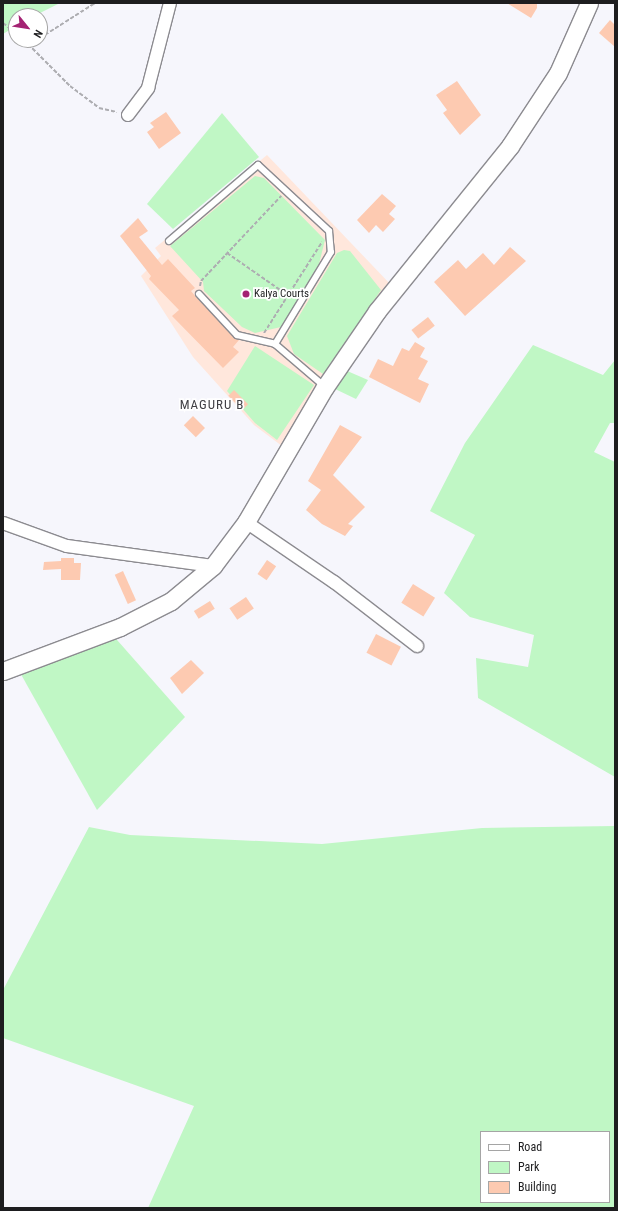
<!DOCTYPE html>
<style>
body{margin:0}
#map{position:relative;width:618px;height:1211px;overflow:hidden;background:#f6f6fc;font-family:"Roboto Condensed",sans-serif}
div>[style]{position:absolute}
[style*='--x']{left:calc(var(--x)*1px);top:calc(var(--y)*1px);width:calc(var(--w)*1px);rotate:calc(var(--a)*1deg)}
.commercial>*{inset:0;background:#ffe7dc}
.green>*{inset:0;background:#c0f7c5}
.building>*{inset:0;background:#fdcab1;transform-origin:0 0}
.path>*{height:2px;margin-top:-1px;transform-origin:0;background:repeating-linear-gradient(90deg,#adadb1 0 4px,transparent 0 6px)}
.roads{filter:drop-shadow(1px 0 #8c8b90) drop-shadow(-1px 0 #8c8b90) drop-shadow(0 1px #8c8b90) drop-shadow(0 -1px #8c8b90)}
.lane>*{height:6px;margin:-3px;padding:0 3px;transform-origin:3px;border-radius:3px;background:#fff}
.street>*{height:12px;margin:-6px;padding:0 6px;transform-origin:6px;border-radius:6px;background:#fff}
.secondary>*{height:17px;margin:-8.5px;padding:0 8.5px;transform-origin:8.5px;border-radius:8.5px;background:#fff}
.dots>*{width:11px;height:11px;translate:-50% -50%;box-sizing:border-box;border:2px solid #fff;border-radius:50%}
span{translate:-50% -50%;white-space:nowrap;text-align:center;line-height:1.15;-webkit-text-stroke:3.5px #fff;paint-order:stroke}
.poi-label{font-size:11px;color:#1d1d1f}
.left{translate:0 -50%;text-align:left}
.quarter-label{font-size:13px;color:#414045;letter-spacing:1px}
.frame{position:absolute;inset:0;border:4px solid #1d1d1f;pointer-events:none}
.legend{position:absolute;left:480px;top:1131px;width:130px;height:72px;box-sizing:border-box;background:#fff;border:1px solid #a5a5a5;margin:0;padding:5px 7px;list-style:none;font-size:12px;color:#1d1d1f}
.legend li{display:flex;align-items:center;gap:8px;height:20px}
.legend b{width:20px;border:1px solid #a5a5a5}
.north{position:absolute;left:8px;top:8px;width:40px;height:40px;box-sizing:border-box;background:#fff;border:1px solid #a5a5a5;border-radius:50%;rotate:120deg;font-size:11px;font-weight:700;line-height:16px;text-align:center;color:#1d1d1f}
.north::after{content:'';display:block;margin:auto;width:14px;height:18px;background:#a42373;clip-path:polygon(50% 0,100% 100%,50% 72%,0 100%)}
</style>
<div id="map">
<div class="commercial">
<i style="clip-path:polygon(267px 155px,392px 286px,282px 446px,254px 425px,193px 357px,141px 276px,161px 256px,155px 248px)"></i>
</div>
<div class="green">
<i style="clip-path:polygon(3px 3px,60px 3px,34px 16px,16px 16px,16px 26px,3px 34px)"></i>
<i style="clip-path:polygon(222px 113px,259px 157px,173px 229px,147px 204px)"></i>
<i style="clip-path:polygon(255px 176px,264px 178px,325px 240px,319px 264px,281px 327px,255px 333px,242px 327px,204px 291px,203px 282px,170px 246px)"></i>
<i style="clip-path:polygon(344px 250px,350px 251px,381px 290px,323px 374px,294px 354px,287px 336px,337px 253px)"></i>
<i style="clip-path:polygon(533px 345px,603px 375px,615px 360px,615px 423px,610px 423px,594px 452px,615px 462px,615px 777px,478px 698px,476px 658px,528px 667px,534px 635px,470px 617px,444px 593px,475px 535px,430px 511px,465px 443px)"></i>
<i style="clip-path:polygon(255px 346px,314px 385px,277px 440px,255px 423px,227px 391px)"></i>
<i style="clip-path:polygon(345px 370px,368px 380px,356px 399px,333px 388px)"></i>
<i style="clip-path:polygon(110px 632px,185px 717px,97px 810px,18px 669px)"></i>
<i style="clip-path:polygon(evenodd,615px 826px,615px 1208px,148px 1208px,194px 1106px,3px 1038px,3px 990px,89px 827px,130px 835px,322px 844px,482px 828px,615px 826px,481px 1132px,609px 1132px,609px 1202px,481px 1202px,481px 1132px)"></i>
</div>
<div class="building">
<i style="clip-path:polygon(507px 3px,537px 3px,537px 8px,531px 18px)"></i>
<i style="clip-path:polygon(610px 20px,615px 25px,615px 47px,599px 33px)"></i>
<i style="clip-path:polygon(457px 81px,481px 115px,460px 135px,443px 113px,447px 110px,436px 95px)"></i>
<i style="clip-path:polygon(166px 112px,181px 133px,159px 149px,147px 132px,154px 127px,150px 123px)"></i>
<i style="clip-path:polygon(382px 194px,396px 206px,389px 214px,395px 219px,383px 232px,376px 225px,369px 233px,357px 220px)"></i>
<i style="clip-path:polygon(138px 218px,148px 231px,139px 237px,162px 265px,168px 259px,195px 288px,191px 291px,196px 297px,239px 340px,233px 347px,239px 352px,223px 368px,172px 316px,179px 310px,149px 279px,151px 276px,120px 236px)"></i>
<i style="clip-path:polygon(510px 247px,526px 261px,465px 316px,434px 282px,458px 260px,466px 269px,483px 253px,494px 265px)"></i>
<i style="left:428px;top:317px;width:11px;height:21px;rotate:52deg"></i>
<i style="clip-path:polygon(415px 342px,425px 348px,420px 357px,428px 361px,418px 379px,429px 384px,420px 403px,369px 377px,378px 359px,393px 366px,402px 348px,409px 351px)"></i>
<i style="left:234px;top:390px;width:20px;height:8px;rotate:45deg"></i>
<i style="left:193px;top:416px;width:17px;height:13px;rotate:45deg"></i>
<i style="clip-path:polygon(340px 425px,362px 437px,333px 475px,365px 507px,348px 524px,353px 526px,345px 536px,322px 524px,306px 510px,321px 490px,308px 481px)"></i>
<i style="clip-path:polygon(61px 558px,74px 558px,74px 563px,81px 563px,80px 580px,61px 580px,61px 569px,43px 570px,44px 562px,61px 561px)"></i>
<i style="left:267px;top:560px;width:11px;height:17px;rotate:34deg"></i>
<i style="left:123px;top:571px;width:32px;height:9px;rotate:66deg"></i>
<i style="left:413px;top:584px;width:26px;height:22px;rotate:32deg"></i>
<i style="left:246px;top:597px;width:14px;height:20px;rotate:56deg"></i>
<i style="left:210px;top:601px;width:9px;height:19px;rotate:58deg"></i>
<i style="left:376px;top:634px;width:28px;height:21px;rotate:27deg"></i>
<i style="clip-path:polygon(191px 660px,204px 673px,182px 694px,170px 678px)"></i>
</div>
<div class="path">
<i style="--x:3;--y:23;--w:16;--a:38"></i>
<i style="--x:40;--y:38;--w:65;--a:-32.5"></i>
<i style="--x:24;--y:40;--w:65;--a:45"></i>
<i style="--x:70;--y:86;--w:36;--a:37"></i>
<i style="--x:99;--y:108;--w:18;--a:13"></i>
<i style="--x:29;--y:44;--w:9;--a:-27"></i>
<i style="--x:227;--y:253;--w:72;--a:34.8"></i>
<i style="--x:200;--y:286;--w:5;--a:-79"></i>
<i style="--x:201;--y:281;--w:117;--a:-46.7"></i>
<i style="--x:264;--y:333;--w:108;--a:-57.5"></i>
</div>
<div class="roads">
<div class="lane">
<i style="--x:169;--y:241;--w:117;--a:-40.5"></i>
<i style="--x:258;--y:165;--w:97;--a:42.9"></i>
<i style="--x:329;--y:231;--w:21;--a:85"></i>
<i style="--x:331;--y:252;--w:108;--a:121.3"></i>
<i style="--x:199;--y:294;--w:56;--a:47.2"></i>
<i style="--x:237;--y:335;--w:39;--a:13"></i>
<i style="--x:275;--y:344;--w:65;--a:40.6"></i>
</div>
<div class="street">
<i style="--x:128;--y:115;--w:34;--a:-53"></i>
<i style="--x:148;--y:88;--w:88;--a:-75.5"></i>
<i style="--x:246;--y:522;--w:107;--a:34.3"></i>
<i style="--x:334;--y:582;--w:105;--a:37.6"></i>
<i style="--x:3;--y:523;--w:68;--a:19.8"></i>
<i style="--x:67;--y:546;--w:147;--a:7.8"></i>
</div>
<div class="secondary">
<i style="--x:3;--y:671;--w:125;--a:-20.6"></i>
<i style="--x:120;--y:627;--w:57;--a:-27"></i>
<i style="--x:171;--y:601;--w:55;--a:-39.8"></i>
<i style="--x:213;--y:566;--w:55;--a:-53.1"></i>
<i style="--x:246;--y:522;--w:156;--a:-59.7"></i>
<i style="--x:325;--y:387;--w:92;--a:-55.6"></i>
<i style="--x:377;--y:311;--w:212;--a:-51.1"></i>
<i style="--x:510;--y:146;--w:87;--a:-56.7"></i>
<i style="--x:558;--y:73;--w:77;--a:-66.1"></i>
</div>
</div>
<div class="dots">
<i style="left:246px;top:294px;background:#a42373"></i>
</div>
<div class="poi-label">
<span class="left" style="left:254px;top:294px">Kalya Courts</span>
</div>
<div class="quarter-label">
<span style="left:212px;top:405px">MAGURU B</span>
</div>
<div class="frame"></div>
<ul class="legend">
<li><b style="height:5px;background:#fff"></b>Road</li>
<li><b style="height:11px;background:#c0f7c5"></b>Park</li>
<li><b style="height:11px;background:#fdcab1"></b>Building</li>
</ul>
<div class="north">N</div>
</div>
